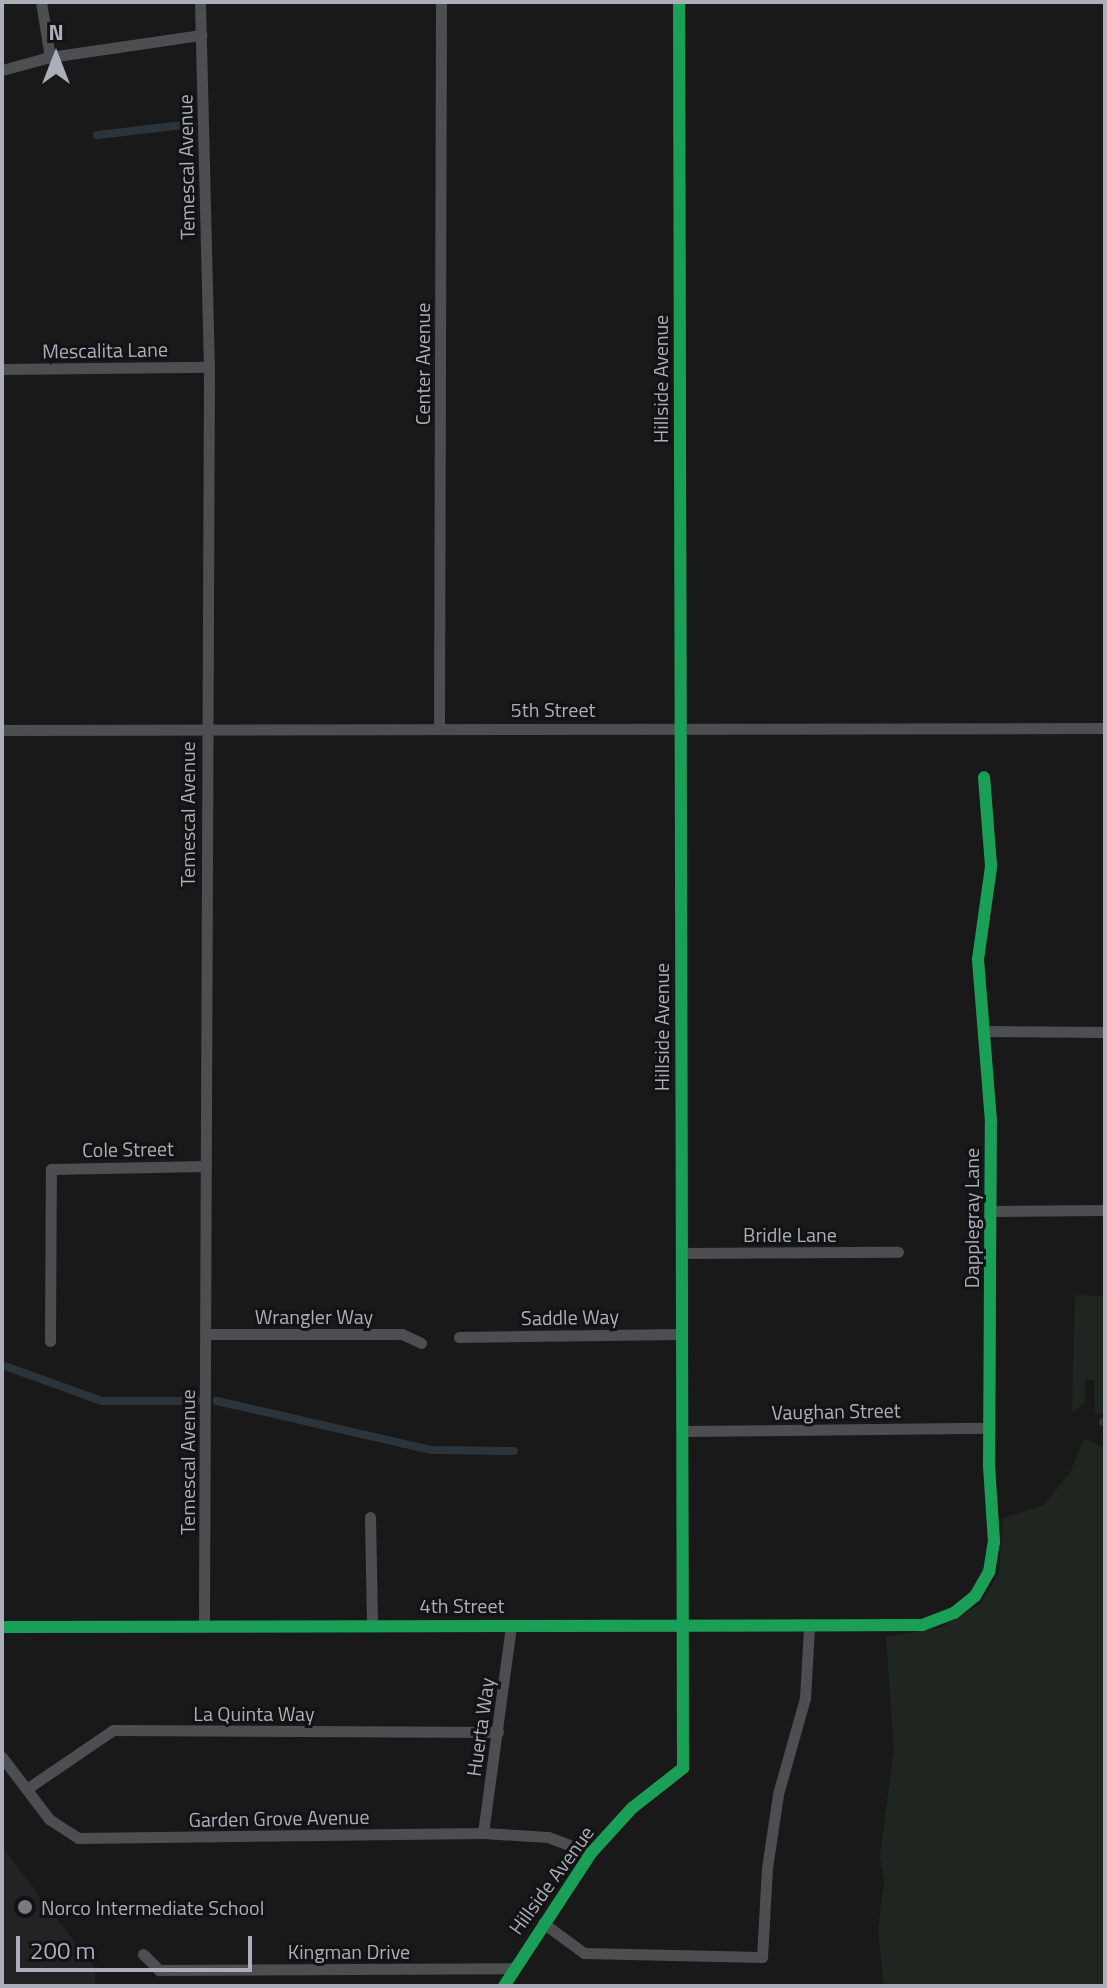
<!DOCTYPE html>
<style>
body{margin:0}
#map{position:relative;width:1107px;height:1988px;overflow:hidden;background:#191919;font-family:"Titillium Web",sans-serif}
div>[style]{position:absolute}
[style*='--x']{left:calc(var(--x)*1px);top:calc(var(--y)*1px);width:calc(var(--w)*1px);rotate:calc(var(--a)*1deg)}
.built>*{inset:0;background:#232325}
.green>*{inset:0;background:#1f2620}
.canal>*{height:8px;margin:-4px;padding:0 4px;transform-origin:4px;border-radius:4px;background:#2c343b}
.minor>*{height:11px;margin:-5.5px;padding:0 5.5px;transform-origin:5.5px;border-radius:5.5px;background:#4d4e52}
.cycleway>*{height:12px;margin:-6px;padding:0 6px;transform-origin:6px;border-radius:6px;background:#1a9f57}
.dots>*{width:22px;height:22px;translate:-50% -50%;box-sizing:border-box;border:4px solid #131315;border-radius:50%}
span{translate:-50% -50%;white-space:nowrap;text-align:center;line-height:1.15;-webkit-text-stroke:6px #131315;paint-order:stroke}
.street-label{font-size:20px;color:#aaafb9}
.poi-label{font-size:20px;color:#aaafb9}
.left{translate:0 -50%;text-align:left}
.frame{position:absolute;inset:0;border:4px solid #aaafb9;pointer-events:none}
.north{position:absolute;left:16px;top:16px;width:80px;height:80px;-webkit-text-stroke:6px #131315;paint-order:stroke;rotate:0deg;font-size:22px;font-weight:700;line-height:32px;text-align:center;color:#aaafb9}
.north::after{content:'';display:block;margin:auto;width:28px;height:36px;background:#aaafb9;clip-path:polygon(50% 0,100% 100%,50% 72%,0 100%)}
.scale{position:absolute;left:16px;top:1936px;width:236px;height:36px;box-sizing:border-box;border:4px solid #aaafb9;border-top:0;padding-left:10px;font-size:24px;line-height:28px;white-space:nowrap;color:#aaafb9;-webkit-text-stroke:6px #131315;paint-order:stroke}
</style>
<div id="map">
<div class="built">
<i style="clip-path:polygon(2px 1847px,95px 1968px,95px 1986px,2px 1986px)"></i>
</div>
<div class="green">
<i style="clip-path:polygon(1075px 1295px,1105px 1296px,1105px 1414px,1095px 1413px,1094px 1380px,1085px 1380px,1085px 1402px,1072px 1413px)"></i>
<i style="clip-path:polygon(1084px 1438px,1105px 1449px,1105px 1986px,884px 1986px,878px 1930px,884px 1881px,880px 1855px,894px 1749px,886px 1637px,941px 1627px,980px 1604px,999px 1574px,1003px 1518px,1044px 1505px,1071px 1471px)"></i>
</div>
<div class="canal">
<i style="--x:97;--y:135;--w:96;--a:-6.6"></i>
<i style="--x:2;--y:1365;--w:106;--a:19.8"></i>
<i style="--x:102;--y:1401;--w:95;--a:0"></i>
<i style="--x:217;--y:1401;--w:220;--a:12.9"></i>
<i style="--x:431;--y:1450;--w:83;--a:0.7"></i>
<i style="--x:1103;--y:1422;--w:2;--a:0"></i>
</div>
<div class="minor">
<i style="--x:41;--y:2;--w:56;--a:80.7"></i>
<i style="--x:200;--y:2;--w:365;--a:88.6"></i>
<i style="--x:209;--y:367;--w:1259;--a:90.23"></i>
<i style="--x:2;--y:70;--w:50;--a:-15.2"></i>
<i style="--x:50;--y:57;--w:153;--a:-8.3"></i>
<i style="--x:2;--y:369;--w:207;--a:-0.6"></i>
<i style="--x:439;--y:727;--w:725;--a:-89.84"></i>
<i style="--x:2;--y:730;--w:1103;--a:-0.1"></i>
<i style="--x:983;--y:1031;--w:122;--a:0.5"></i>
<i style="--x:991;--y:1211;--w:114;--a:-0.5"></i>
<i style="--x:682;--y:1253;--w:216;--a:-0.3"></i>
<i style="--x:206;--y:1334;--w:196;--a:0"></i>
<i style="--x:402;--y:1334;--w:21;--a:25"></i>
<i style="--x:459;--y:1337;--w:222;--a:-0.8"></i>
<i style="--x:50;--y:1341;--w:172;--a:-89.7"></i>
<i style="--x:51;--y:1169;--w:155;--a:-1.1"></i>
<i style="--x:683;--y:1431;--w:306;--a:-0.6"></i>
<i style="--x:370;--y:1517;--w:107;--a:88.9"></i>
<i style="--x:2;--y:1627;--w:920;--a:-0.12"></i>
<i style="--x:922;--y:1625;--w:34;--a:-21"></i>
<i style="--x:954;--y:1613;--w:27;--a:-39"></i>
<i style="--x:975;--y:1596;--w:28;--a:-60"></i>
<i style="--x:989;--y:1572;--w:30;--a:-81"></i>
<i style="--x:994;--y:1542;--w:76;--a:-93.8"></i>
<i style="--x:989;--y:1466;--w:344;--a:-89.7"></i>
<i style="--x:991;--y:1122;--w:164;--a:-94.6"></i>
<i style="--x:978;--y:959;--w:94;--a:-82"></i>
<i style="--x:991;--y:866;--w:89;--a:-94.5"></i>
<i style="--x:2;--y:1757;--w:78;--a:52.8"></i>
<i style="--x:49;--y:1819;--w:35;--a:33"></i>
<i style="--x:78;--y:1838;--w:405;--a:-0.7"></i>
<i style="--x:483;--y:1833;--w:65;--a:3.5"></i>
<i style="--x:548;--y:1837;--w:46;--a:20.4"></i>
<i style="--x:28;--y:1788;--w:103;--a:-34.3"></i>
<i style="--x:113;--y:1730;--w:385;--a:0.3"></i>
<i style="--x:483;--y:1833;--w:210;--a:-82.3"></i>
<i style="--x:543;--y:1923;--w:51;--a:36.2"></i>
<i style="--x:584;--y:1953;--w:178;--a:1.3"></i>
<i style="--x:762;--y:1957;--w:89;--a:-86.8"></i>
<i style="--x:767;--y:1868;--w:75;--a:-81.5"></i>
<i style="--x:778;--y:1794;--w:100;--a:-74.3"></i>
<i style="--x:805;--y:1698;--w:69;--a:-86.7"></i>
<i style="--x:143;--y:1954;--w:23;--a:45"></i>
<i style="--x:159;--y:1970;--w:354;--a:-0.3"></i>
<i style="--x:504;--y:1986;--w:159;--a:-56.8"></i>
<i style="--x:591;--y:1853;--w:61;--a:-47.7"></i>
<i style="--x:632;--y:1808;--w:65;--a:-38.1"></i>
<i style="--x:683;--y:1768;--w:1766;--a:-90.13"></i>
</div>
<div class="cycleway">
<i style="--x:2;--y:1627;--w:920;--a:-0.12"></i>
<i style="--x:922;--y:1625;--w:34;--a:-21"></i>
<i style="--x:954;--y:1613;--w:27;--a:-39"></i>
<i style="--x:975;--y:1596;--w:28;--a:-60"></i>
<i style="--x:989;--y:1572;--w:30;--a:-81"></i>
<i style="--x:994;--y:1542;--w:76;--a:-93.8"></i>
<i style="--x:989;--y:1466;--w:344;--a:-89.7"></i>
<i style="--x:991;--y:1122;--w:164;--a:-94.6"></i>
<i style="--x:978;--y:959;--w:94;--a:-82"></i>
<i style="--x:991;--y:866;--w:89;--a:-94.5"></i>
<i style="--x:504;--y:1986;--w:159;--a:-56.8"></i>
<i style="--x:591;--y:1853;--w:61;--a:-47.7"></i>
<i style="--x:632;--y:1808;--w:65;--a:-38.1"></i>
<i style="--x:683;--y:1768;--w:1766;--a:-90.13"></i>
</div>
<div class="dots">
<i style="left:25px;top:1907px;background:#777a81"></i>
</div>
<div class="street-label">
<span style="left:186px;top:167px;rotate:-91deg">Temescal Avenue</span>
<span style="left:105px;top:350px;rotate:-1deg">Mescalita Lane</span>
<span style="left:422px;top:364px;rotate:-90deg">Center Avenue</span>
<span style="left:660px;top:379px;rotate:-90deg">Hillside Avenue</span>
<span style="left:553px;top:709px">5th Street</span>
<span style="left:187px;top:814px;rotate:-90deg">Temescal Avenue</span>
<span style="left:661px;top:1027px;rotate:-90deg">Hillside Avenue</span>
<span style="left:128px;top:1149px;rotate:-1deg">Cole Street</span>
<span style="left:971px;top:1218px;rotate:-90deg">Dapplegray Lane</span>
<span style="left:790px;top:1234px">Bridle Lane</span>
<span style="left:314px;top:1316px">Wrangler Way</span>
<span style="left:570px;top:1317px;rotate:-1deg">Saddle Way</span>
<span style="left:836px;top:1411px;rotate:-1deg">Vaughan Street</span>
<span style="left:187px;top:1462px;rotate:-90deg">Temescal Avenue</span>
<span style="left:462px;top:1605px">4th Street</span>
<span style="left:254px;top:1713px">La Quinta Way</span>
<span style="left:480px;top:1727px;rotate:-82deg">Huerta Way</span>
<span style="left:279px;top:1818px;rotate:-1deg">Garden Grove Avenue</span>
<span style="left:551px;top:1880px;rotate:-54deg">Hillside Avenue</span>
<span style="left:349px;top:1951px">Kingman Drive</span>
</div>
<div class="poi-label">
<span class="left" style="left:41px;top:1907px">Norco Intermediate School</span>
</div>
<div class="frame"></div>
<div class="north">N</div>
<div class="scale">200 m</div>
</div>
